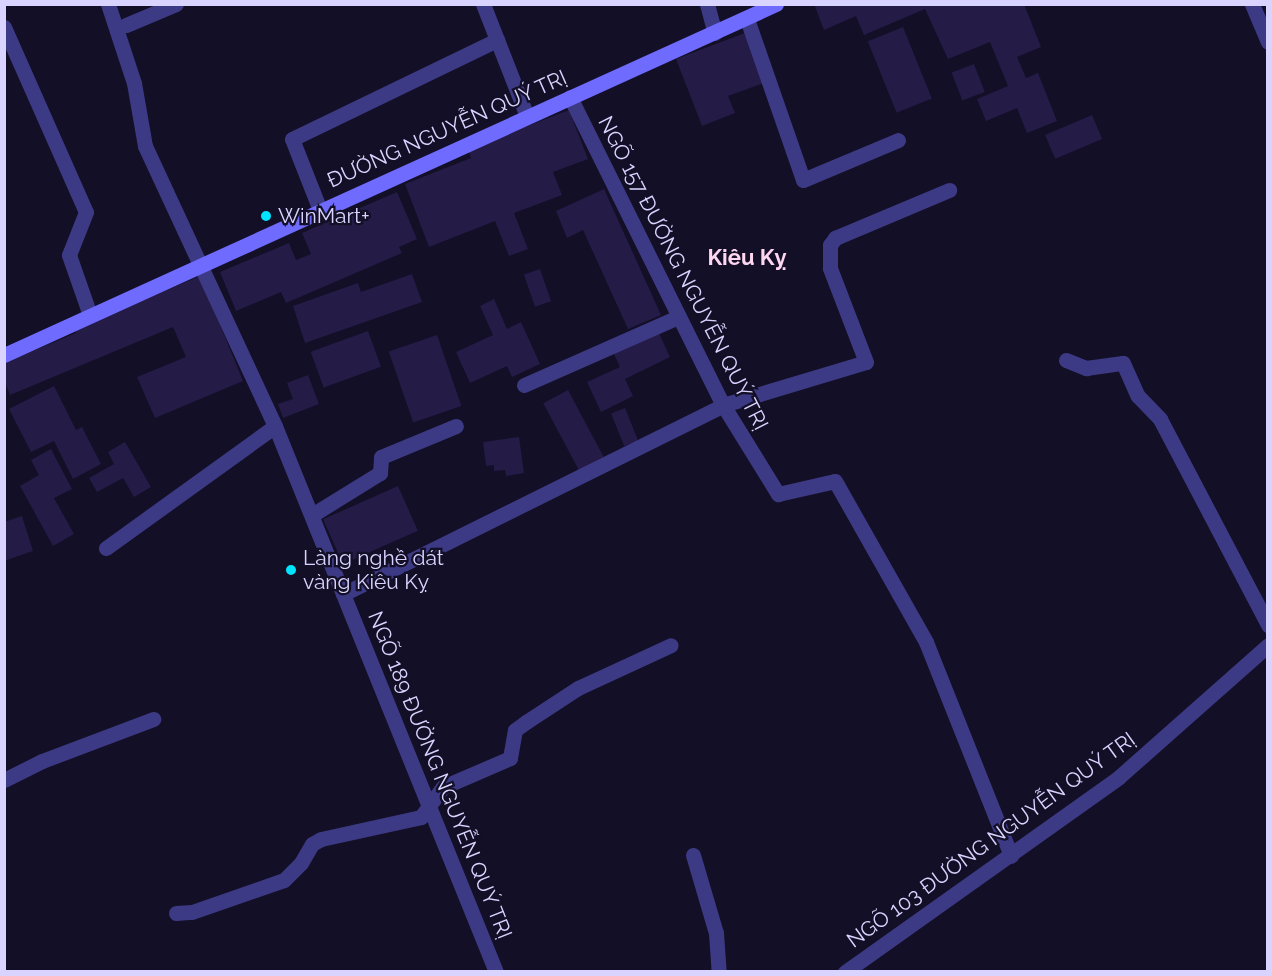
<!DOCTYPE html>
<meta charset="utf-8">
<style>
body{margin:0}
#map{position:relative;width:1272px;height:976px;overflow:hidden;background:#130f26;font-family:Raleway,sans-serif}
div>[style]{position:absolute}
[style*='--x']{left:calc(var(--x)*1px);top:calc(var(--y)*1px);width:calc(var(--w)*1px);rotate:calc(var(--a)*1deg)}
.building>*{inset:0;background:#241b47;transform-origin:0 0}
.street>*{height:15px;margin:-7.5px;padding:0 7.5px;transform-origin:7.5px;border-radius:7.5px;background:#3d3a85}
.secondary>*{height:15px;margin:-7.5px;padding:0 7.5px;transform-origin:7.5px;border-radius:7.5px;background:#6f6bff}
.dots>*{width:16px;height:16px;translate:-50% -50%;box-sizing:border-box;border:3px solid #130f26;border-radius:50%}
span{translate:-50% -50%;white-space:nowrap;text-align:center;line-height:1.15;-webkit-text-stroke:4.5px #130f26;paint-order:stroke}
.street-label{font-size:21px;color:#d9d4ff}
.poi-label{font-size:21px;color:#d9d4ff}
.left{translate:0 -50%;text-align:left}
.neighbourhood-label{font-size:22px;color:#ffd6f0;font-weight:700}
.frame{position:absolute;inset:0;border:6px solid #d9d4ff;pointer-events:none}
</style>
<div id="map">
<div class="building">
<i style="clip-path:polygon(814px 4px,1024px 4px,1041px 47px,1017px 57px,1026px 78px,1038px 73px,1057px 121px,1027px 133px,1017px 108px,986px 121px,977px 99px,1008px 86px,990px 42px,948px 59px,925px 9px,864px 35px,856px 16px,824px 30px)"></i>
<i style="left:903px;top:27px;width:77px;height:38px;rotate:68deg"></i>
<i style="clip-path:polygon(745px 33px,764px 83px,728px 96px,735px 113px,702px 126px,676px 59px)"></i>
<i style="left:974px;top:64px;width:30px;height:24px;rotate:69deg"></i>
<i style="clip-path:polygon(569px 110px,588px 159px,553px 172px,562px 195px,514px 213px,528px 249px,509px 256px,495px 221px,429px 247px,405px 184px,471px 158px,468px 149px)"></i>
<i style="left:1092px;top:115px;width:26px;height:51px;rotate:67deg"></i>
<i style="clip-path:polygon(604px 189px,661px 315px,628px 329px,583px 230px,567px 238px,556px 211px)"></i>
<i style="clip-path:polygon(397px 192px,417px 239px,399px 247px,402px 253px,286px 303px,281px 292px,236px 311px,220px 272px,289px 243px,296px 260px,311px 254px,302px 233px)"></i>
<i style="left:540px;top:269px;width:34px;height:17px;rotate:71deg"></i>
<i style="clip-path:polygon(412px 274px,422px 302px,305px 343px,293px 306px,358px 283px,361px 292px)"></i>
<i style="clip-path:polygon(200px 276px,243px 381px,155px 418px,137px 377px,186px 357px,173px 327px,10px 395px,4px 380px,4px 363px,76px 333px,75px 329px)"></i>
<i style="clip-path:polygon(494px 299px,507px 329px,521px 322px,540px 364px,512px 377px,507px 366px,470px 383px,456px 352px,493px 335px,480px 306px)"></i>
<i style="left:368px;top:331px;width:38px;height:61px;rotate:70deg"></i>
<i style="clip-path:polygon(658px 331px,670px 357px,625px 379px,633px 396px,601px 412px,587px 382px,620px 367px,613px 352px)"></i>
<i style="left:437px;top:335px;width:75px;height:51px;rotate:71deg"></i>
<i style="clip-path:polygon(308px 375px,319px 404px,283px 418px,278px 404px,293px 399px,287px 383px)"></i>
<i style="clip-path:polygon(54px 386px,76px 430px,82px 427px,101px 464px,73px 479px,54px 441px,31px 452px,9px 409px)"></i>
<i style="left:568px;top:390px;width:76px;height:28px;rotate:62deg"></i>
<i style="left:625px;top:408px;width:35px;height:15px;rotate:68deg"></i>
<i style="clip-path:polygon(519px 437px,524px 473px,506px 476px,505px 470px,494px 471px,494px 465px,486px 466px,483px 442px)"></i>
<i style="clip-path:polygon(125px 442px,151px 487px,134px 497px,123px 478px,97px 492px,89px 478px,114px 464px,108px 452px)"></i>
<i style="clip-path:polygon(51px 449px,72px 489px,54px 498px,74px 534px,53px 546px,20px 486px,39px 475px,31px 460px)"></i>
<i style="left:398px;top:486px;width:49px;height:82px;rotate:66deg"></i>
<i style="clip-path:polygon(22px 516px,33px 551px,4px 561px,4px 522px)"></i>
</div>
<div class="street">
<i style="--x:108;--y:4;--w:83;--a:71.8"></i>
<i style="--x:134;--y:83;--w:64;--a:80.1"></i>
<i style="--x:145;--y:146;--w:309;--a:65.1"></i>
<i style="--x:275;--y:426;--w:589;--a:67.96"></i>
<i style="--x:483;--y:4;--w:120;--a:68.6"></i>
<i style="--x:707;--y:4;--w:30;--a:75"></i>
<i style="--x:1252;--y:4;--w:41;--a:67.2"></i>
<i style="--x:747;--y:19;--w:170;--a:70.8"></i>
<i style="--x:803;--y:180;--w:103;--a:-22.8"></i>
<i style="--x:126;--y:25;--w:54;--a:-22.8"></i>
<i style="--x:4;--y:27;--w:202;--a:66.1"></i>
<i style="--x:86;--y:212;--w:46;--a:111.6"></i>
<i style="--x:69;--y:255;--w:64;--a:70.7"></i>
<i style="--x:570;--y:97;--w:344;--a:63.6"></i>
<i style="--x:723;--y:405;--w:105;--a:58.3"></i>
<i style="--x:778;--y:494;--w:58;--a:-12.8"></i>
<i style="--x:835;--y:481;--w:185;--a:60.5"></i>
<i style="--x:926;--y:642;--w:230;--a:68.3"></i>
<i style="--x:320;--y:210;--w:76;--a:-111.5"></i>
<i style="--x:292;--y:139;--w:228;--a:-25.8"></i>
<i style="--x:1066;--y:360;--w:22;--a:22"></i>
<i style="--x:1086;--y:368;--w:37;--a:-8"></i>
<i style="--x:1123;--y:363;--w:36;--a:66"></i>
<i style="--x:1138;--y:396;--w:32;--a:46"></i>
<i style="--x:1160;--y:419;--w:233;--a:62.3"></i>
<i style="--x:524;--y:385;--w:168;--a:-23.8"></i>
<i style="--x:312;--y:515;--w:80;--a:-31.7"></i>
<i style="--x:380;--y:473;--w:16;--a:-86"></i>
<i style="--x:381;--y:457;--w:81;--a:-22.5"></i>
<i style="--x:106;--y:548;--w:208;--a:-35.8"></i>
<i style="--x:343;--y:594;--w:424;--a:-26.4"></i>
<i style="--x:723;--y:405;--w:149;--a:-16.7"></i>
<i style="--x:866;--y:362;--w:101;--a:-111"></i>
<i style="--x:830;--y:268;--w:23;--a:-90"></i>
<i style="--x:830;--y:245;--w:9;--a:-54"></i>
<i style="--x:835;--y:238;--w:124;--a:-22.8"></i>
<i style="--x:4;--y:780;--w:42;--a:-26.6"></i>
<i style="--x:42;--y:761;--w:119;--a:-20.7"></i>
<i style="--x:693;--y:855;--w:81;--a:73.6"></i>
<i style="--x:716;--y:933;--w:39;--a:86"></i>
<i style="--x:176;--y:913;--w:16;--a:-4"></i>
<i style="--x:192;--y:912;--w:97;--a:-19.2"></i>
<i style="--x:284;--y:880;--w:24;--a:-45"></i>
<i style="--x:301;--y:863;--w:22;--a:-60"></i>
<i style="--x:312;--y:844;--w:10;--a:-29"></i>
<i style="--x:321;--y:839;--w:102;--a:-12.4"></i>
<i style="--x:421;--y:817;--w:37;--a:-54"></i>
<i style="--x:443;--y:787;--w:73;--a:-23.4"></i>
<i style="--x:510;--y:758;--w:28;--a:-80"></i>
<i style="--x:515;--y:730;--w:14;--a:-36"></i>
<i style="--x:526;--y:722;--w:62;--a:-33.2"></i>
<i style="--x:578;--y:688;--w:102;--a:-24.8"></i>
<i style="--x:845;--y:972;--w:336;--a:-35.4"></i>
<i style="--x:1119;--y:777;--w:199;--a:-41.5"></i>
</div>
<div class="secondary">
<i style="--x:4;--y:355;--w:848;--a:-24.45"></i>
</div>
<div class="dots">
<i style="left:266px;top:216px;background:#00e5ff"></i>
<i style="left:291px;top:570px;background:#00e5ff"></i>
</div>
<div class="street-label">
<span style="left:447px;top:129px;rotate:-24deg">ĐƯỜNG NGUYỄN QUÝ TRỊ</span>
<span style="left:683px;top:273px;rotate:63deg">NGÕ 157 ĐƯỜNG NGUYỄN QUÝ TRỊ</span>
<span style="left:440px;top:775px;rotate:68deg">NGÕ 189 ĐƯỜNG NGUYỄN QUÝ TRỊ</span>
<span style="left:991px;top:840px;rotate:-36deg">NGÕ 103 ĐƯỜNG NGUYỄN QUÝ TRỊ</span>
</div>
<div class="poi-label">
<span class="left" style="left:278px;top:216px">WinMart+</span>
<span class="left" style="left:303px;top:570px">Làng nghề dát<br>vàng Kiêu Kỵ</span>
</div>
<div class="neighbourhood-label">
<span style="left:747px;top:258px">Kiêu Kỵ</span>
</div>
<div class="frame"></div>
</div>
